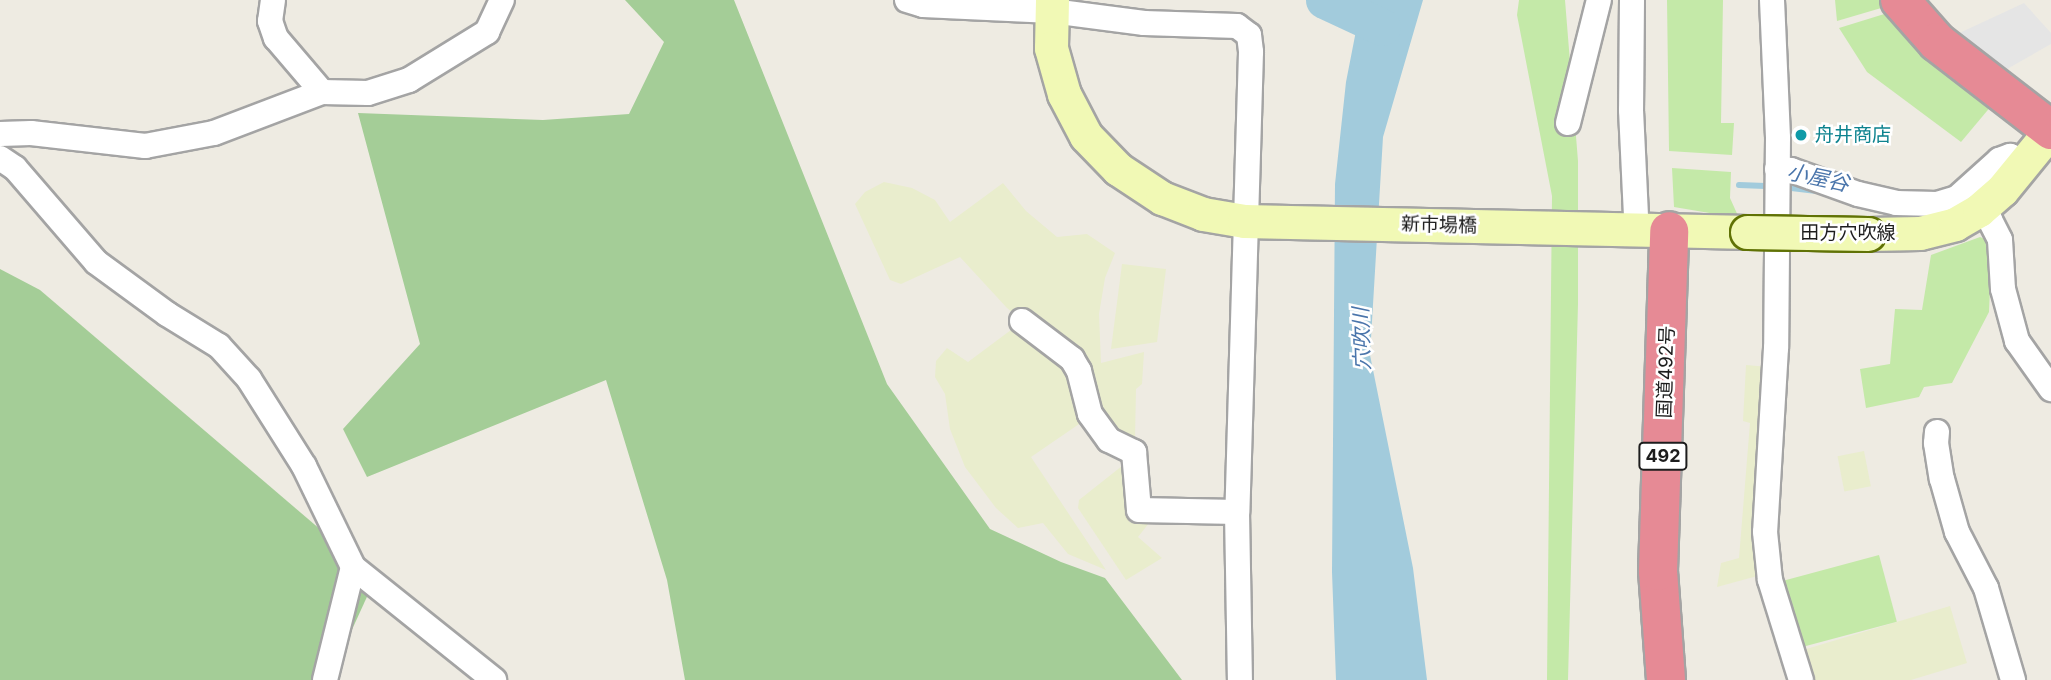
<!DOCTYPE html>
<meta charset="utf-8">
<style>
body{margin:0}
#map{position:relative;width:2051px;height:680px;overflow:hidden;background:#eeebe2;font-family:Inter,"Noto Sans JP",sans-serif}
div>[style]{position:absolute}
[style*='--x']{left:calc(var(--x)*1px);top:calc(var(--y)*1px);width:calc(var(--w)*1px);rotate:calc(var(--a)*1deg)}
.farmland>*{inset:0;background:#e9edcd;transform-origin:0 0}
.grass>*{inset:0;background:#c4e9a8;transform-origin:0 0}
.forest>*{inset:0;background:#a4cd97}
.parking>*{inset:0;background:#e5e5e5}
.water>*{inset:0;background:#a2cbdc}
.stream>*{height:6px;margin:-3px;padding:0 3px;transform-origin:3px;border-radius:3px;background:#a2cbdc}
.river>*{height:37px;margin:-18.5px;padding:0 18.5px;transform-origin:18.5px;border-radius:18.5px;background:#a2cbdc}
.roads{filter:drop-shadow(2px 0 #a4a4a4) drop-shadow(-2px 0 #a4a4a4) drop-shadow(0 2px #a4a4a4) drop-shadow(0 -2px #a4a4a4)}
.street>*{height:24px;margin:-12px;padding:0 12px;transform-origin:12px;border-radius:12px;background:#fff}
.secondary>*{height:33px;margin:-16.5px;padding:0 16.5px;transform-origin:16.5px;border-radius:16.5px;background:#f1f9b5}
.highway>*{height:38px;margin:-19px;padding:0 19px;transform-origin:19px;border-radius:19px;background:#e68a95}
.bridges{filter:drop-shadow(2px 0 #607205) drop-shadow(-2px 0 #607205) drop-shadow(0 2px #607205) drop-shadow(0 -2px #607205)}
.secondary-bridge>*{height:33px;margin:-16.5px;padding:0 16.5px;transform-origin:16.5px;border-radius:16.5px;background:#f1f9b5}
.dots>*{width:19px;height:19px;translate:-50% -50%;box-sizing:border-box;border:4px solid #fff;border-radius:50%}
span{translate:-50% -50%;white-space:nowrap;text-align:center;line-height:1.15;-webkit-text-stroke:5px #fff;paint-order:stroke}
.shield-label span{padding:2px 5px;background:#fff;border:2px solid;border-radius:5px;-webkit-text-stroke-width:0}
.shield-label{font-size:18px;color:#1d1d1d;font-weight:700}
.culture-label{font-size:19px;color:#0d838f}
.left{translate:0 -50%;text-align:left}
.street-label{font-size:19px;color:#1d1d1d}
.water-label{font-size:21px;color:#4a75ab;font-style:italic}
</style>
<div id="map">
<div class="farmland">
<i style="clip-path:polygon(884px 182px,912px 188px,935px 200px,950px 222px,1003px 183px,1026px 211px,1057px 237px,1087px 234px,1115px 253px,1105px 278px,1099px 314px,1101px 363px,1144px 352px,1142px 384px,1136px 389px,1135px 439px,1116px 436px,1099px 412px,1086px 372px,1007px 308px,960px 257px,901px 284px,890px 280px,855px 204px,865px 192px)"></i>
<i style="clip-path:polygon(1122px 264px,1166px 269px,1157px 342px,1111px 349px)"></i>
<i style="clip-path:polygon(1015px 327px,1066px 359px,1085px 420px,1031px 457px,1106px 570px,1068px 554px,1043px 523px,1018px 528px,996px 508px,965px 467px,950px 429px,945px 394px,935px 377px,936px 361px,947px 348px,968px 362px)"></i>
<i style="clip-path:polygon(1746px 365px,1769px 367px,1761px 575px,1717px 587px,1721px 563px,1739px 558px,1750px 423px,1743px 421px)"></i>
<i style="left:1864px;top:451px;width:36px;height:27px;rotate:79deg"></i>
<i style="clip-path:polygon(1127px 462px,1129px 522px,1149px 523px,1138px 537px,1162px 558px,1126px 580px,1078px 508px,1079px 500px)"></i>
<i style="clip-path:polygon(1950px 606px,1967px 663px,1911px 680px,1815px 680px,1803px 650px)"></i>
</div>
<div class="grass">
<i style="clip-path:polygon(1519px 0,1565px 0,1578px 161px,1578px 304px,1568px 680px,1547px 680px,1552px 196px,1517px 15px)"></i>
<i style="clip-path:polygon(1667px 0,1723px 0,1721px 123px,1734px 123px,1732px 155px,1669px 151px)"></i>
<i style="clip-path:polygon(1835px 0,1884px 0,1888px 6px,1837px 21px)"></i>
<i style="clip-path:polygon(1894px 11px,1992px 105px,1961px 142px,1867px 72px,1839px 28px)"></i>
<i style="clip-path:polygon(1672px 168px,1731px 172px,1730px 198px,1739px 218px,1674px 207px)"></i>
<i style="clip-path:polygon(1980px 237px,1992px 242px,1989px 312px,1952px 383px,1924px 387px,1919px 397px,1866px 408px,1860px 369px,1890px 364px,1895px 309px,1922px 310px,1931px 255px)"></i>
<i style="left:1879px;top:555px;width:69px;height:100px;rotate:75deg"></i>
</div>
<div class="forest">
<i style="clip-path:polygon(625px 0,734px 0,887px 384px,990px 529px,1061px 562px,1105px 578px,1182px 680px,685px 680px,667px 580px,606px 380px,367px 477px,343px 429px,420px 344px,358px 113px,543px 120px,629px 114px,664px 42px)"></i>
<i style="clip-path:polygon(0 269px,40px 290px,376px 577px,329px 680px,0 680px)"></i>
</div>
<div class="parking">
<i style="clip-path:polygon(2024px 3px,2051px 33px,2051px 44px,2000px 73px,1953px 36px)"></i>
</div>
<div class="water">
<i style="clip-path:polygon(1362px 0,1423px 0,1383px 137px,1370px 355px,1413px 568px,1427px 680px,1336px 680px,1332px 572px,1335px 184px,1346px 82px)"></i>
</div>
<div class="stream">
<i style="--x:1739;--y:185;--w:33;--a:2"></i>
<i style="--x:1783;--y:187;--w:38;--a:7"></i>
</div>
<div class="river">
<i style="--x:1324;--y:0;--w:64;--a:25"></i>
</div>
<div class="roads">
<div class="street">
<i style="--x:273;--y:0;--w:21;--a:98"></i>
<i style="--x:270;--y:21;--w:18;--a:71"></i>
<i style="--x:276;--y:38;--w:71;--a:49.6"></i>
<i style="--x:907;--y:0;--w:17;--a:17"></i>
<i style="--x:923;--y:5;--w:129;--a:2.7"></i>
<i style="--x:1052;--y:11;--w:93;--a:7.4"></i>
<i style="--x:1144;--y:23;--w:93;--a:1.8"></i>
<i style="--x:1237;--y:26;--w:15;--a:37"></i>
<i style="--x:1249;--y:35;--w:17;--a:83"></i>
<i style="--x:1251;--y:52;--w:460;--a:91.7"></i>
<i style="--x:1237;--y:512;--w:168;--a:89"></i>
<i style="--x:1632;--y:0;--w:110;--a:90.5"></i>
<i style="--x:1631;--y:110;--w:105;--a:87.3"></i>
<i style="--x:1772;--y:0;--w:138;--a:87.5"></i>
<i style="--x:1778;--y:138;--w:210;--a:90.5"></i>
<i style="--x:1776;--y:348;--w:184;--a:93.4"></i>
<i style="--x:1765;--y:532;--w:48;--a:84.1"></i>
<i style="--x:1770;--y:580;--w:105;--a:72.8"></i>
<i style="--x:1568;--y:123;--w:127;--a:-75.9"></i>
<i style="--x:0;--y:134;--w:31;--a:-2"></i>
<i style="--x:31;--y:133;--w:115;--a:6.5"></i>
<i style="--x:145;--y:146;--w:70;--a:-10.7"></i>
<i style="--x:214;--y:133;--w:116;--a:-20.8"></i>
<i style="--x:322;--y:92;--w:46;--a:1.2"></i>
<i style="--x:368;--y:93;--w:43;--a:-17.6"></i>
<i style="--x:409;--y:80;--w:92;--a:-31.6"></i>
<i style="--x:487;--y:32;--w:35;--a:-65"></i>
<i style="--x:0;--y:158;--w:18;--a:34"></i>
<i style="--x:15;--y:168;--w:124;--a:49.2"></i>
<i style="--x:96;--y:262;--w:88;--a:36.2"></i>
<i style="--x:167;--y:314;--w:61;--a:31.6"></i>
<i style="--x:219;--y:346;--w:45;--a:47.7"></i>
<i style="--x:249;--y:379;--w:103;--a:57.7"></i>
<i style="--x:304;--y:466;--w:112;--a:64.1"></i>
<i style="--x:353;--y:567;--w:181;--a:38.7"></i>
<i style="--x:1777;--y:169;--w:14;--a:4"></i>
<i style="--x:1791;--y:170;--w:71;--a:19.7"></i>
<i style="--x:1858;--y:194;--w:39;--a:13"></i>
<i style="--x:1896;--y:203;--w:41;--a:1.4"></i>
<i style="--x:1937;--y:204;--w:21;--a:-17"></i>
<i style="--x:1957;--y:198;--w:57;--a:-42.1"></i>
<i style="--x:1999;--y:160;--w:12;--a:-20"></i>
<i style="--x:2010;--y:156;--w:16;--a:22"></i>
<i style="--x:1979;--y:210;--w:15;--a:42"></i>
<i style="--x:1990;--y:220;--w:22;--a:63"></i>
<i style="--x:2000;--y:240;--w:49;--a:86.5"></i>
<i style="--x:2003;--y:289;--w:54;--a:74.9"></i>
<i style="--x:2017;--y:341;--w:59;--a:54.7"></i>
<i style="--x:1022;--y:321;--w:63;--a:37.2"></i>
<i style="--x:1072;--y:359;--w:14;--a:60"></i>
<i style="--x:1079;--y:371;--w:44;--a:75.7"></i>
<i style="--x:1090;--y:414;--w:32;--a:54"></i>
<i style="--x:1109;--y:440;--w:28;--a:26"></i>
<i style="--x:1134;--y:452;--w:58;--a:85.1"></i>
<i style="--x:1139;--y:510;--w:98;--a:1.2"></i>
<i style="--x:1937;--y:432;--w:11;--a:95"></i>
<i style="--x:1936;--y:443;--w:36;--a:81"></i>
<i style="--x:1942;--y:479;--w:55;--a:74.2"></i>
<i style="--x:1957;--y:532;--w:63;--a:62.6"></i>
<i style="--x:1986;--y:588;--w:96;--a:73.6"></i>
<i style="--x:325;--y:680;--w:116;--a:-76.1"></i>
</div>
<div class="secondary">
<i style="--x:1052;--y:0;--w:48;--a:91.2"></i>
<i style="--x:1051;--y:48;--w:48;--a:74.2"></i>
<i style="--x:1064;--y:94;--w:47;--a:62.4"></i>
<i style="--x:1086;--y:136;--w:46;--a:45.9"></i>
<i style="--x:1118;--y:169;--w:53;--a:33.4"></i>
<i style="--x:1162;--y:198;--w:44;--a:21.3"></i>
<i style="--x:1203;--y:214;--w:42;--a:9.7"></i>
<i style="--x:1244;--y:221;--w:503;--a:1.25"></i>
<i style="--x:1868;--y:234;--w:52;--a:-1.1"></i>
<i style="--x:1920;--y:233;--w:36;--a:-14"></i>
<i style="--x:1955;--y:224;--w:28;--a:-30"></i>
<i style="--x:1979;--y:210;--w:30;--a:-41"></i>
<i style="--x:2002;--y:190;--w:77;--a:-50.8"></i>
</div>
<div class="highway">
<i style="--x:1900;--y:0;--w:56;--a:48.6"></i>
<i style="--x:1937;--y:42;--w:144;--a:37.7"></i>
<i style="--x:1666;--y:680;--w:109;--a:-94.2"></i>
<i style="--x:1658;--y:571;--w:340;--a:-88.1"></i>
</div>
</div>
<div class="bridges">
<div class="secondary-bridge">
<i style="--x:1747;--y:232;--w:121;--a:0.9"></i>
</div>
</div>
<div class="dots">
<i style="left:1801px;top:135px;background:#0f9aa8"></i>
</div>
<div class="shield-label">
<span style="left:1663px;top:456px">492</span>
</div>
<div class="culture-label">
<span class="left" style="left:1815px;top:135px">舟井商店</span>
</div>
<div class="street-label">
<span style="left:1439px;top:225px;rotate:1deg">新市場橋</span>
<span style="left:1848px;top:233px">田方穴吹線</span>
<span style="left:1666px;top:372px;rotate:-88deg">国道492号</span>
</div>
<div class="water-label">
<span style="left:1818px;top:178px;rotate:12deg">小屋谷</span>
<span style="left:1362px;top:339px;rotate:-92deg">穴吹川</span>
</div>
</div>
